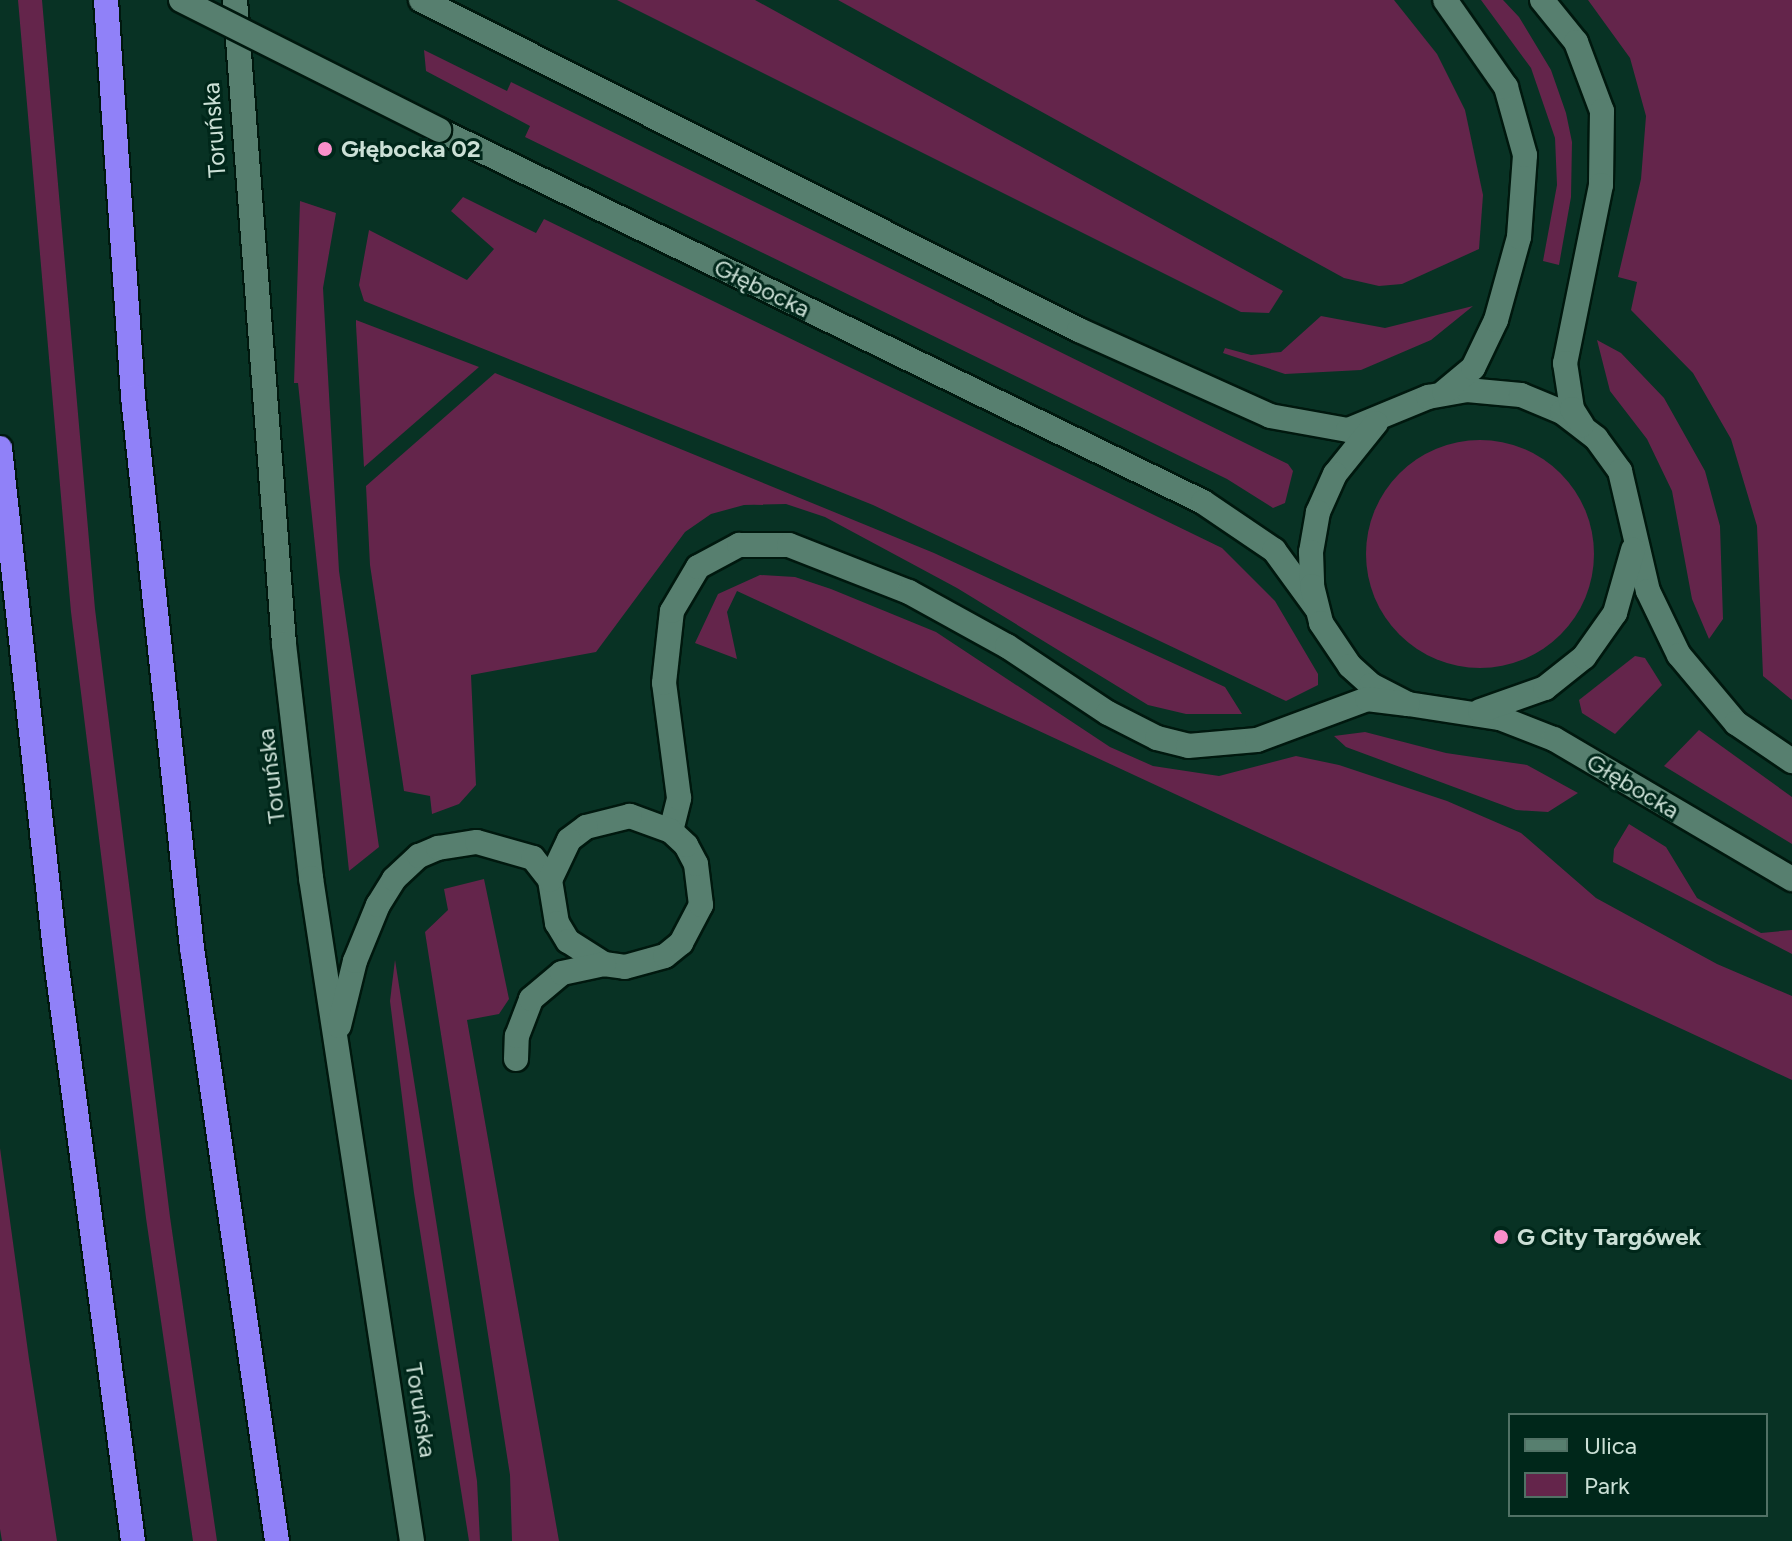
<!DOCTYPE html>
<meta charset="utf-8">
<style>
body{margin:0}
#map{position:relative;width:1792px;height:1541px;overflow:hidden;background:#083224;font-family:Figtree,sans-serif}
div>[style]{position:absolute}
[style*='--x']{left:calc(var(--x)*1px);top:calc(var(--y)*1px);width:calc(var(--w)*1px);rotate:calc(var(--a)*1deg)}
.green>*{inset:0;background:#64254b}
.round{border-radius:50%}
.roads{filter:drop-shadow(2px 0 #00180e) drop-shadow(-2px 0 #00180e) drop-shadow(0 2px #00180e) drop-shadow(0 -2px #00180e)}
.minor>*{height:24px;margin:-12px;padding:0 12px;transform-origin:12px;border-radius:12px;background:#577f6f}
.highway>*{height:24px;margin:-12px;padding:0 12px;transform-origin:12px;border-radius:12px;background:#9081f8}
.bridges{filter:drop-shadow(2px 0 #00180e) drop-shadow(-2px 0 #00180e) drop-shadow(0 2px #00180e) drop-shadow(0 -2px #00180e)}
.minor-bridge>*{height:24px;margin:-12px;padding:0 12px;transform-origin:12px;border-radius:12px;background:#577f6f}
.dots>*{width:22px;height:22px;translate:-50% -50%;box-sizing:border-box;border:4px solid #00271a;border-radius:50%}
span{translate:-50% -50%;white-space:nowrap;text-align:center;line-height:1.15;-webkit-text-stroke:6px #00271a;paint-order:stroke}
.street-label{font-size:24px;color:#cbe0d6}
.poi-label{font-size:24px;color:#cbe0d6;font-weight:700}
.left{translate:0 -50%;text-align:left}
.legend{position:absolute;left:1508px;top:1413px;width:260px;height:104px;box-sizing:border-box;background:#00271a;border:2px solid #517165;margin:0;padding:10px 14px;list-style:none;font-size:24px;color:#cbe0d6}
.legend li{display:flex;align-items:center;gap:16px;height:40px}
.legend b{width:40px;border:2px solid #517165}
</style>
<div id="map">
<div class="green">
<i style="clip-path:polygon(18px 0,42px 0,95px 609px,170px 1217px,217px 1541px,193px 1541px,146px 1218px,71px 612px)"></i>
<i style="clip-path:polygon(617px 0,755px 0,1283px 291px,1269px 313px,1241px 312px)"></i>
<i style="clip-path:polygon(838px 0,1394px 0,1437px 54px,1465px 110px,1483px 195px,1479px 249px,1402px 284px,1379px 286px,1344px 278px)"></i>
<i style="clip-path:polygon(1481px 0,1503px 0,1519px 17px,1551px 70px,1566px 113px,1572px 142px,1571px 197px,1559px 265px,1543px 261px,1557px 185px,1555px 138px,1531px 68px)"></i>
<i style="clip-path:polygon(1588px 0,1792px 0,1792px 700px,1763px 676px,1757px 526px,1731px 439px,1693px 373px,1631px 310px,1637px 282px,1618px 277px,1641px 179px,1646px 116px,1630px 58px)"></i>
<i style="clip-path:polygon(424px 50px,507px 91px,511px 82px,1288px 464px,1293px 471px,1285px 503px,1273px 508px,1227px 479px,525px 137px,530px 126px,426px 71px)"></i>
<i style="clip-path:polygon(463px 197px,536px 233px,544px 219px,1222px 548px,1275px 601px,1318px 674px,1318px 685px,1286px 701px,873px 505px,364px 301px,359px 285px,369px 230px,467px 280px,494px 249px,451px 211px)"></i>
<i style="clip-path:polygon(300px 201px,336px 213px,323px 288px,339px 571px,379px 847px,349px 871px,298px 383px,294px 383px)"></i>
<i style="clip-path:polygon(1473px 306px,1431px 340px,1361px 370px,1285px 374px,1223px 353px,1225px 348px,1251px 355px,1281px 352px,1321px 316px,1385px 328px)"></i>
<i style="clip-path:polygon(356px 320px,479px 367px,364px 467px,356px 325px)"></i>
<i style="clip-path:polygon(1597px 340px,1621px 353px,1664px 398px,1705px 471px,1720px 526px,1723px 619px,1709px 639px,1692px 599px,1672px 491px,1647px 439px,1610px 391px)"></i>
<i style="clip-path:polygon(495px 373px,934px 553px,1225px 687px,1242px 714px,1186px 714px,1148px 705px,957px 588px,825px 517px,786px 504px,744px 505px,711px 514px,685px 532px,596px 652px,471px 675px,476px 785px,459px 804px,432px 814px,430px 796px,404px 791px,370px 565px,366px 486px)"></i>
<i class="round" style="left:1366px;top:440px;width:228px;height:228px"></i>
<i style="clip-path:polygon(760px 575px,795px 577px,831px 589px,936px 632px,1110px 747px,1153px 766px,1219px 776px,1296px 756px,1339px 765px,1447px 801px,1521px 833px,1596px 898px,1717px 964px,1792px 996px,1792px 1080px,737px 591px,727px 612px,737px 659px,695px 643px,718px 594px)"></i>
<i style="clip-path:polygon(1635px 656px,1645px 658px,1662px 685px,1615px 734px,1582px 713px,1579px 700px)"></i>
<i style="clip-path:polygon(1699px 730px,1792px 797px,1792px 844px,1664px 766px)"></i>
<i style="clip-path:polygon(1365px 732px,1446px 753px,1527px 765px,1578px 793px,1548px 812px,1516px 810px,1346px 747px,1334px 736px)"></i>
<i style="clip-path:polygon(1629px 824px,1666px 847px,1697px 898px,1761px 933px,1792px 930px,1792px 954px,1613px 862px,1614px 849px)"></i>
<i style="clip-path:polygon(484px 879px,509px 999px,499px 1014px,467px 1020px,559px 1541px,512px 1541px,510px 1475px,425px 932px,448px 910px,444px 889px)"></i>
<i style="clip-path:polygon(395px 960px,477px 1481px,480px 1541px,469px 1541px,414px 1193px,390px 1001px)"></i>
<i style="clip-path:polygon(0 1148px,29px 1359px,57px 1541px,2px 1541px,0 1529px)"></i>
</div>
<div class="roads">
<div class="minor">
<i style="--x:235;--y:0;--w:646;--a:85.65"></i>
<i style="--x:284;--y:644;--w:236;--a:83.4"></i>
<i style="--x:311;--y:878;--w:671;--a:81.34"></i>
<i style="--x:421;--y:0;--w:736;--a:26.63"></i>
<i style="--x:1079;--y:330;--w:209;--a:24.2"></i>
<i style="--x:1270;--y:416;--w:79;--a:10.2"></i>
<i style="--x:1348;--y:430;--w:87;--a:-22.4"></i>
<i style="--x:1428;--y:397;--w:40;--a:-10"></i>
<i style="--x:1467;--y:390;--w:54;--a:5.3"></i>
<i style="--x:1521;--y:395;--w:44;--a:22.5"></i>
<i style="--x:1562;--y:412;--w:43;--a:37.4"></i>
<i style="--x:1596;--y:438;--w:41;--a:54"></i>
<i style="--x:1620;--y:471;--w:123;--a:76.9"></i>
<i style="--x:1648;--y:591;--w:71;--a:64.2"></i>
<i style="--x:1679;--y:655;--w:89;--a:50"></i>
<i style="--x:1736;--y:723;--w:68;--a:34.2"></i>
<i style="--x:1542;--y:0;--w:54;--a:51"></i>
<i style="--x:1576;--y:42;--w:74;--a:69.4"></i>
<i style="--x:1602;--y:111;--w:74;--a:90.8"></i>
<i style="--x:1601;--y:185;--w:182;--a:101.4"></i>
<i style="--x:1565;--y:363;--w:47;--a:81.3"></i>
<i style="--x:1572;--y:409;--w:19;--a:58"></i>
<i style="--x:439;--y:130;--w:850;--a:25.96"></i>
<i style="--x:1203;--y:502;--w:86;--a:34.1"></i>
<i style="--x:1274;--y:550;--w:73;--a:53.9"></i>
<i style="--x:1444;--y:392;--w:38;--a:-40"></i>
<i style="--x:1473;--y:368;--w:53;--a:-64.4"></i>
<i style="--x:1496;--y:320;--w:86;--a:-74.5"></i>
<i style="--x:1519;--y:237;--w:82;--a:-85.8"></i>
<i style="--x:1525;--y:155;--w:71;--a:-105.6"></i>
<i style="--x:1506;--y:87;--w:106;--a:-125"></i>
<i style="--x:1376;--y:423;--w:65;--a:128.8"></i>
<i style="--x:1335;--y:474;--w:42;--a:114.1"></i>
<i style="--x:1318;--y:512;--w:41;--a:99.9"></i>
<i style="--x:1311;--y:552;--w:34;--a:88"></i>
<i style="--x:1312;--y:586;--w:38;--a:76"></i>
<i style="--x:1321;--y:623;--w:52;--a:56"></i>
<i style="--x:1350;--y:666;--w:28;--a:42"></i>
<i style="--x:1371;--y:685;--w:42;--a:27.2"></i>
<i style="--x:1408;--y:704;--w:93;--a:8.7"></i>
<i style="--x:1500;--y:718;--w:58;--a:21.3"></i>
<i style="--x:1554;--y:739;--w:276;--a:30.5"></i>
<i style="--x:1480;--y:711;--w:69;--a:-19.5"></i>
<i style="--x:1545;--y:688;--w:50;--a:-38.5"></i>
<i style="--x:1584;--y:657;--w:54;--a:-54.8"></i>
<i style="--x:1615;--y:613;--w:66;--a:-74.1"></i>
<i style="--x:671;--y:831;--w:34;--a:-76"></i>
<i style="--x:679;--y:798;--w:116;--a:-97.4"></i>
<i style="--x:664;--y:683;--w:72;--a:-83.7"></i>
<i style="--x:672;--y:611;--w:51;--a:-59.4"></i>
<i style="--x:698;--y:567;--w:47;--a:-28.2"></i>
<i style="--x:739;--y:545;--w:50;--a:0"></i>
<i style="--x:789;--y:545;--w:129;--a:21.4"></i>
<i style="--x:909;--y:592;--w:112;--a:28.9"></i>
<i style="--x:1007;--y:646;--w:121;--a:33.6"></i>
<i style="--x:1108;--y:713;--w:55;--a:27"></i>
<i style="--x:1157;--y:738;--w:32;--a:14"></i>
<i style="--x:1188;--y:746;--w:69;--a:-5"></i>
<i style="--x:1257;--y:740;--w:117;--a:-20.4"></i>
<i style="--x:1367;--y:699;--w:41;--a:7"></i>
<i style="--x:339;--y:1026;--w:67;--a:-76.2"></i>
<i style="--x:355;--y:961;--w:61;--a:-67.7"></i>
<i style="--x:378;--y:905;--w:31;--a:-58"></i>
<i style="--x:394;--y:879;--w:34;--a:-43"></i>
<i style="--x:419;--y:856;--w:21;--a:-23"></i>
<i style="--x:438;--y:848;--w:39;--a:-9"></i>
<i style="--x:477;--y:842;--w:58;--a:15.9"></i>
<i style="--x:533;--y:858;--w:28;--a:52"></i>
<i style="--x:550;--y:880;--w:44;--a:80.8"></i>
<i style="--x:557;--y:923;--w:21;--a:59"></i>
<i style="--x:568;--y:941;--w:43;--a:32.6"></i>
<i style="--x:604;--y:964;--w:21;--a:8"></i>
<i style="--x:625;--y:967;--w:41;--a:-15.4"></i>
<i style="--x:665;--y:956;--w:21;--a:-39"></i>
<i style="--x:681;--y:943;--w:43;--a:-62.2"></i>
<i style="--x:701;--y:905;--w:41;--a:-97"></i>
<i style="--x:696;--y:864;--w:21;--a:-118"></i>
<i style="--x:686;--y:845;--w:21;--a:-137"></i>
<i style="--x:671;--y:831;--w:44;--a:-159.9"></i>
<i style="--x:630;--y:816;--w:45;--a:166"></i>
<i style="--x:586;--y:827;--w:21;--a:143"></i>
<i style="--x:569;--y:840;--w:44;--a:115.4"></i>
<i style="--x:516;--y:1059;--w:23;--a:-88"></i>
<i style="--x:517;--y:1036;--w:40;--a:-69"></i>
<i style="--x:531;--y:999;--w:40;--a:-40"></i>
<i style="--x:562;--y:973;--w:43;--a:-12.1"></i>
</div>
<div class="highway">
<i style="--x:106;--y:0;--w:398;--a:86.1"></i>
<i style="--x:133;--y:397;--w:554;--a:83.89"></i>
<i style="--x:192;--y:948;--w:599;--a:81.84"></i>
<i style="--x:0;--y:448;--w:515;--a:83.76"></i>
<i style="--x:56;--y:960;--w:586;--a:82.45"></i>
</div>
</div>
<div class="bridges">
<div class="minor-bridge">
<i style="--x:181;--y:0;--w:289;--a:26.7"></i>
</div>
</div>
<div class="dots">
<i style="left:325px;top:149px;background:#f98fca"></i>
<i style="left:1501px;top:1237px;background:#f98fca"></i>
</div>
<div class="street-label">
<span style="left:214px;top:130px;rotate:-94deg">Toruńska</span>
<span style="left:762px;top:288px;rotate:26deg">Głębocka</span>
<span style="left:271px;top:776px;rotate:-97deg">Toruńska</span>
<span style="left:1633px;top:786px;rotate:31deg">Głębocka</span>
<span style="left:421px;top:1410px;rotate:81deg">Toruńska</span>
</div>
<div class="poi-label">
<span class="left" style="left:341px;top:149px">Głębocka 02</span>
<span class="left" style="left:1517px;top:1237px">G City Targówek</span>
</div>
<ul class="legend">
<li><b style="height:10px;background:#577f6f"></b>Ulica</li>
<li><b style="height:22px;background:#64254b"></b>Park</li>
</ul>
</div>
